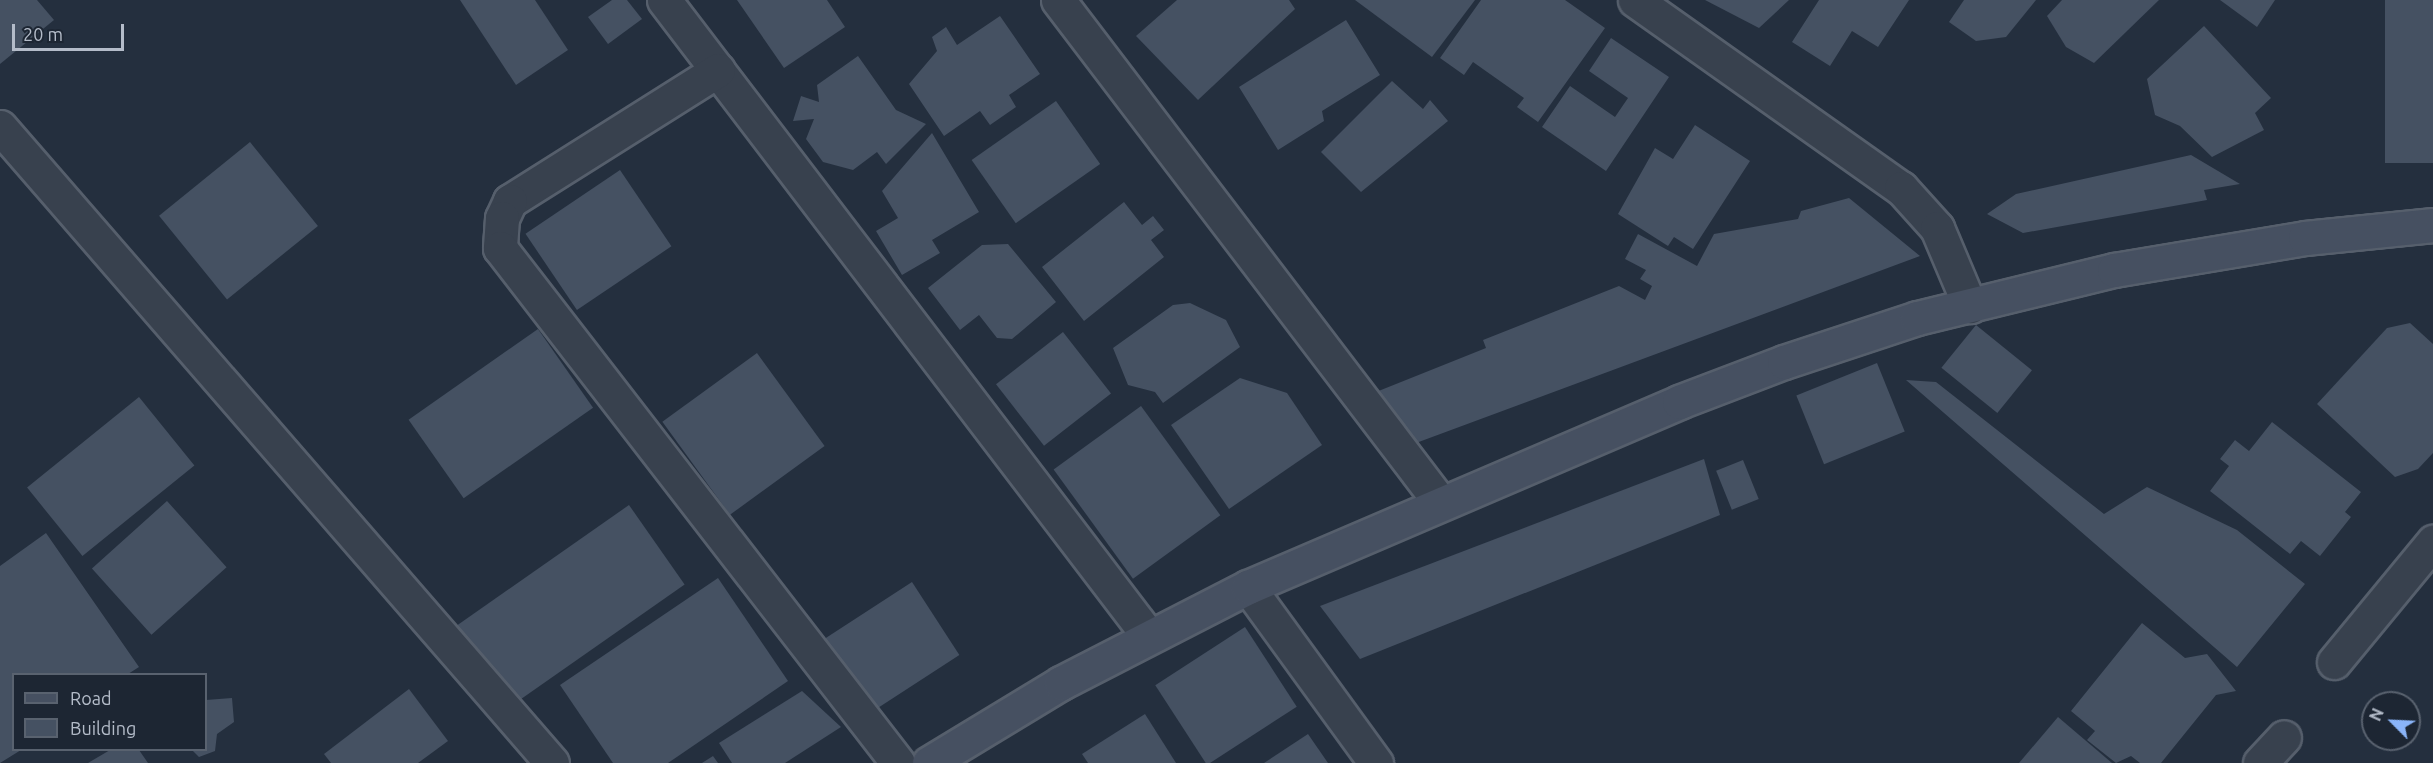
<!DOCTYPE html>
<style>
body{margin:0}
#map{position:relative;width:2433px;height:763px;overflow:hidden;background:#242f3e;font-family:Ubuntu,sans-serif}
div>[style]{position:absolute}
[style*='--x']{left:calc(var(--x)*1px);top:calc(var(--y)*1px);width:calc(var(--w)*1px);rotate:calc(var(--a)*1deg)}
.building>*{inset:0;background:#455162;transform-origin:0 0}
.roads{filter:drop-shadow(2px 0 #565f6c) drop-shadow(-2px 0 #565f6c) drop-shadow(0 2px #565f6c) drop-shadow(0 -2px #565f6c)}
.street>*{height:33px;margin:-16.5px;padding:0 16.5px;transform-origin:16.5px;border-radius:16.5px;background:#38414e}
.secondary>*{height:33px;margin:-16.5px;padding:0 16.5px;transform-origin:16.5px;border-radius:16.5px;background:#465061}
span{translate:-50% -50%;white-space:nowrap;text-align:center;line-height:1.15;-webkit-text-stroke:4.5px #1d2633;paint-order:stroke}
.legend{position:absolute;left:12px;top:673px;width:195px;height:78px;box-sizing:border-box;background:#1d2633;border:2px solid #59626f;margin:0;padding:8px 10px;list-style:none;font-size:18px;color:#b4bcc9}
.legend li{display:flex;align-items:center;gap:12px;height:30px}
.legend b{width:30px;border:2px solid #59626f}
.north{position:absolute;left:2361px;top:691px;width:60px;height:60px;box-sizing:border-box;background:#1d2633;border:2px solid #59626f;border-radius:50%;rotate:294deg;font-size:16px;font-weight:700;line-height:24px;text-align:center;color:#b4bcc9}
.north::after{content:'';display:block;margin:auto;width:21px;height:27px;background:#8ab4f8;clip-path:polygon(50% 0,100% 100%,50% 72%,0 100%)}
.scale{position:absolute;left:12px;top:24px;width:112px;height:27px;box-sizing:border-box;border:3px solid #b4bcc9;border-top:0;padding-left:8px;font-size:18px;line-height:21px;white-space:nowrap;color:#b4bcc9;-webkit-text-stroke:4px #1d2633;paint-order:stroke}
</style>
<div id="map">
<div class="building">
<i style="clip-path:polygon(0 0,37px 0,54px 20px,0 64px)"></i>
<i style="clip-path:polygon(460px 0,535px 0,568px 50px,516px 85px)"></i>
<i style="clip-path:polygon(612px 0,627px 0,642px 19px,608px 44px,588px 17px)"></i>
<i style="clip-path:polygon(737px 0,827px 0,845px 27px,784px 68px)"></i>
<i style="clip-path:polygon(1177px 0,1289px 0,1295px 9px,1198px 100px,1136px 36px)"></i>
<i style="clip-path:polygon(1355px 0,1475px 0,1432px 57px)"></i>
<i style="clip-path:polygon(1481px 0,1565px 0,1605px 28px,1538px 122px,1517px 107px,1524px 98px,1473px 62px,1464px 75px,1440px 58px)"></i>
<i style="clip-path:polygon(1705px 0,1789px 0,1759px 28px)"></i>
<i style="clip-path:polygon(1819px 0,1909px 0,1878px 47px,1852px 31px,1830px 66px,1792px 42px)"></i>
<i style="clip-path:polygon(1964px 0,2036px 0,2006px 37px,1976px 41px,1949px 22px)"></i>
<i style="clip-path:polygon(2062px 0,2159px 0,2094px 63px,2066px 47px,2047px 16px)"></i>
<i style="clip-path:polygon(2220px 0,2275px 0,2257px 27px)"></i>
<i style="left:2385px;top:0;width:48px;height:163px"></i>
<i style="clip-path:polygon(1000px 16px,1040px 74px,1009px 95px,1016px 107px,990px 125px,980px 111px,944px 136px,909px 84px,937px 51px,932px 37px,946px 27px,957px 45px)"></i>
<i style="clip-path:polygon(1346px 20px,1380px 75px,1322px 111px,1324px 121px,1278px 150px,1239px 87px)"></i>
<i style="clip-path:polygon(2204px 26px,2271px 98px,2255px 113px,2264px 130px,2212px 157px,2180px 126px,2155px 115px,2147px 79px)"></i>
<i style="clip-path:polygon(1611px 38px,1669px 77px,1606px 171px,1542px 127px,1570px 86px,1615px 117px,1628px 98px,1589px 71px)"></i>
<i style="clip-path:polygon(858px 56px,896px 110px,926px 124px,886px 164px,877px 152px,853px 170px,823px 162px,806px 139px,814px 119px,793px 121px,801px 96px,819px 102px,817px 85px)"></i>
<i style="clip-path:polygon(1392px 81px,1423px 109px,1430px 100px,1448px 121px,1361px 192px,1321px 152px)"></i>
<i style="left:1056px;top:101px;width:77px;height:103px;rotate:55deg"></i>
<i style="clip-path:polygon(1695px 125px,1750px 161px,1693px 249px,1674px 237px,1668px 246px,1618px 214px,1655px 148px,1673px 159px)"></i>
<i style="clip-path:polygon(932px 133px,979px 212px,932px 240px,940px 253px,902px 275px,876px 231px,898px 218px,882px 191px)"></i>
<i style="left:250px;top:142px;width:108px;height:117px;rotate:51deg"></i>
<i style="clip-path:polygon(2191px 155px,2240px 184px,2204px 190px,2207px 200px,2023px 233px,1987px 214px,2016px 194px)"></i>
<i style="left:620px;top:170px;width:92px;height:114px;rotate:56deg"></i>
<i style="clip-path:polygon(1849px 198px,1920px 256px,1416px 443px,1371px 394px,1486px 348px,1483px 340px,1619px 286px,1645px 300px,1652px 286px,1640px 279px,1646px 270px,1625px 259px,1638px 234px,1697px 266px,1714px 234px,1798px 219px,1801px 211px)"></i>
<i style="clip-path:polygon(1124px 202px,1142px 225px,1153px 216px,1164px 230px,1151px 240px,1164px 257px,1084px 321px,1042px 267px)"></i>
<i style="clip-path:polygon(1008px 244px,1056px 302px,1012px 339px,997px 338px,979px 315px,960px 330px,928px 288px,982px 245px)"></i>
<i style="clip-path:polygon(1190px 303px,1226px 320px,1240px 347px,1163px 403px,1155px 392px,1128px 385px,1113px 348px,1173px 305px)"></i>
<i style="clip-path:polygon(2410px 323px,2433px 344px,2433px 453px,2418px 469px,2395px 477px,2317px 404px,2387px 328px)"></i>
<i style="left:1976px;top:325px;width:72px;height:55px;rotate:39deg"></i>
<i style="left:538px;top:329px;width:96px;height:158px;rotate:55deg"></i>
<i style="left:1063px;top:332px;width:78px;height:85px;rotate:52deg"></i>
<i style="left:757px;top:353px;width:115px;height:117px;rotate:54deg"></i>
<i style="left:1877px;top:363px;width:74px;height:87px;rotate:68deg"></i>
<i style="clip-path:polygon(1240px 378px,1287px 393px,1322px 445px,1229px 509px,1171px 425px)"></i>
<i style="clip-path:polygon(1906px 380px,1936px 382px,2104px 514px,2147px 487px,2237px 530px,2305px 584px,2237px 667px)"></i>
<i style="left:139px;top:397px;width:88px;height:144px;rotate:51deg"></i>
<i style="left:1141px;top:406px;width:135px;height:108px;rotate:54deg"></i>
<i style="clip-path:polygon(2272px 422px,2361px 492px,2345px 512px,2351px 517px,2320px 556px,2301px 541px,2290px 554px,2210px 491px,2229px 466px,2220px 459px,2235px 440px,2249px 451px)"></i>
<i style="clip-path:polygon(1704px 459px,1720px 515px,1360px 659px,1320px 606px)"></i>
<i style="left:1743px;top:460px;width:42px;height:29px;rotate:68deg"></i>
<i style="left:167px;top:501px;width:89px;height:101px;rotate:48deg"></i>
<i style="left:629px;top:505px;width:97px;height:211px;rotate:55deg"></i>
<i style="clip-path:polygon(46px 533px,139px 667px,128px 674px,14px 674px,14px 750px,21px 750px,0 763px,0 566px)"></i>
<i style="clip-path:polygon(718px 578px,788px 681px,668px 763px,613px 763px,560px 685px)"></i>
<i style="left:912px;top:582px;width:87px;height:128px;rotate:57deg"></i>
<i style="clip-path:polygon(2142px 623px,2185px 658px,2207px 654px,2236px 691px,2216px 695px,2161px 763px,2140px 763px,2131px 756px,2116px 763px,2087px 740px,2095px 731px,2071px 711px)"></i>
<i style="left:1245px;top:627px;width:95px;height:107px;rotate:57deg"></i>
<i style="clip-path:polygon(409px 689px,448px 741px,418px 763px,331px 763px,324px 754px)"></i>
<i style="clip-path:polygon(802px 691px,841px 727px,785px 763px,732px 763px,719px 743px)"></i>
<i style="clip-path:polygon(232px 698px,234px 722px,217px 734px,215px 751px,199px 757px,192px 750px,206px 750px,206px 700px)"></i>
<i style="clip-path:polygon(1145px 714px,1176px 763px,1088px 763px,1082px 754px)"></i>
<i style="clip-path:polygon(2058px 717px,2112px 763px,2019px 763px)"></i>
<i style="clip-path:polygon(1308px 734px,1328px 763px,1264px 763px)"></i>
<i style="clip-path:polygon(110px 750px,139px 750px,148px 763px,88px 763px)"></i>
<i style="clip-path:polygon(713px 756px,718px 763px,702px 763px)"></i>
</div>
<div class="roads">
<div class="street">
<i style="--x:664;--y:0;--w:798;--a:52.69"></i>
<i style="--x:1058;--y:0;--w:631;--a:52.73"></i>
<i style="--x:1635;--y:0;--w:326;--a:35.3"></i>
<i style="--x:1901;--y:188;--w:54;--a:48"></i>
<i style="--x:1937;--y:228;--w:85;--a:67.1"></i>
<i style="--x:718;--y:70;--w:246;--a:147.8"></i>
<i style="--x:510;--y:201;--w:19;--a:115"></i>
<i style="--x:502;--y:218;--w:30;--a:94"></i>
<i style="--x:500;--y:248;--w:651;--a:52.3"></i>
<i style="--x:0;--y:127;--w:842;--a:49.04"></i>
<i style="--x:1248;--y:587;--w:218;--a:54"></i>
<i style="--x:2334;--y:662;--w:156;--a:-50.5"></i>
<i style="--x:2260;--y:763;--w:35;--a:-47"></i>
</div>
<div class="secondary">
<i style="--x:929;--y:763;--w:154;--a:-31.2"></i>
<i style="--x:1061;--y:683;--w:210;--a:-27.2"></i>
<i style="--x:1248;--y:587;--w:469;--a:-23.2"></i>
<i style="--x:1679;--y:402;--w:112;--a:-20.9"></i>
<i style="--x:1784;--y:362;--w:140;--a:-18.3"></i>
<i style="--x:1917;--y:318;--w:203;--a:-13.7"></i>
<i style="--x:2114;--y:270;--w:194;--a:-9.5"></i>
<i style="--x:2305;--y:238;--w:129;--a:-5.8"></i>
</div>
</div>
<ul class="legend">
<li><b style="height:8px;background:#465061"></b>Road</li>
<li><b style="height:16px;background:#455162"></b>Building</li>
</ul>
<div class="north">N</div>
<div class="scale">20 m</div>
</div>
